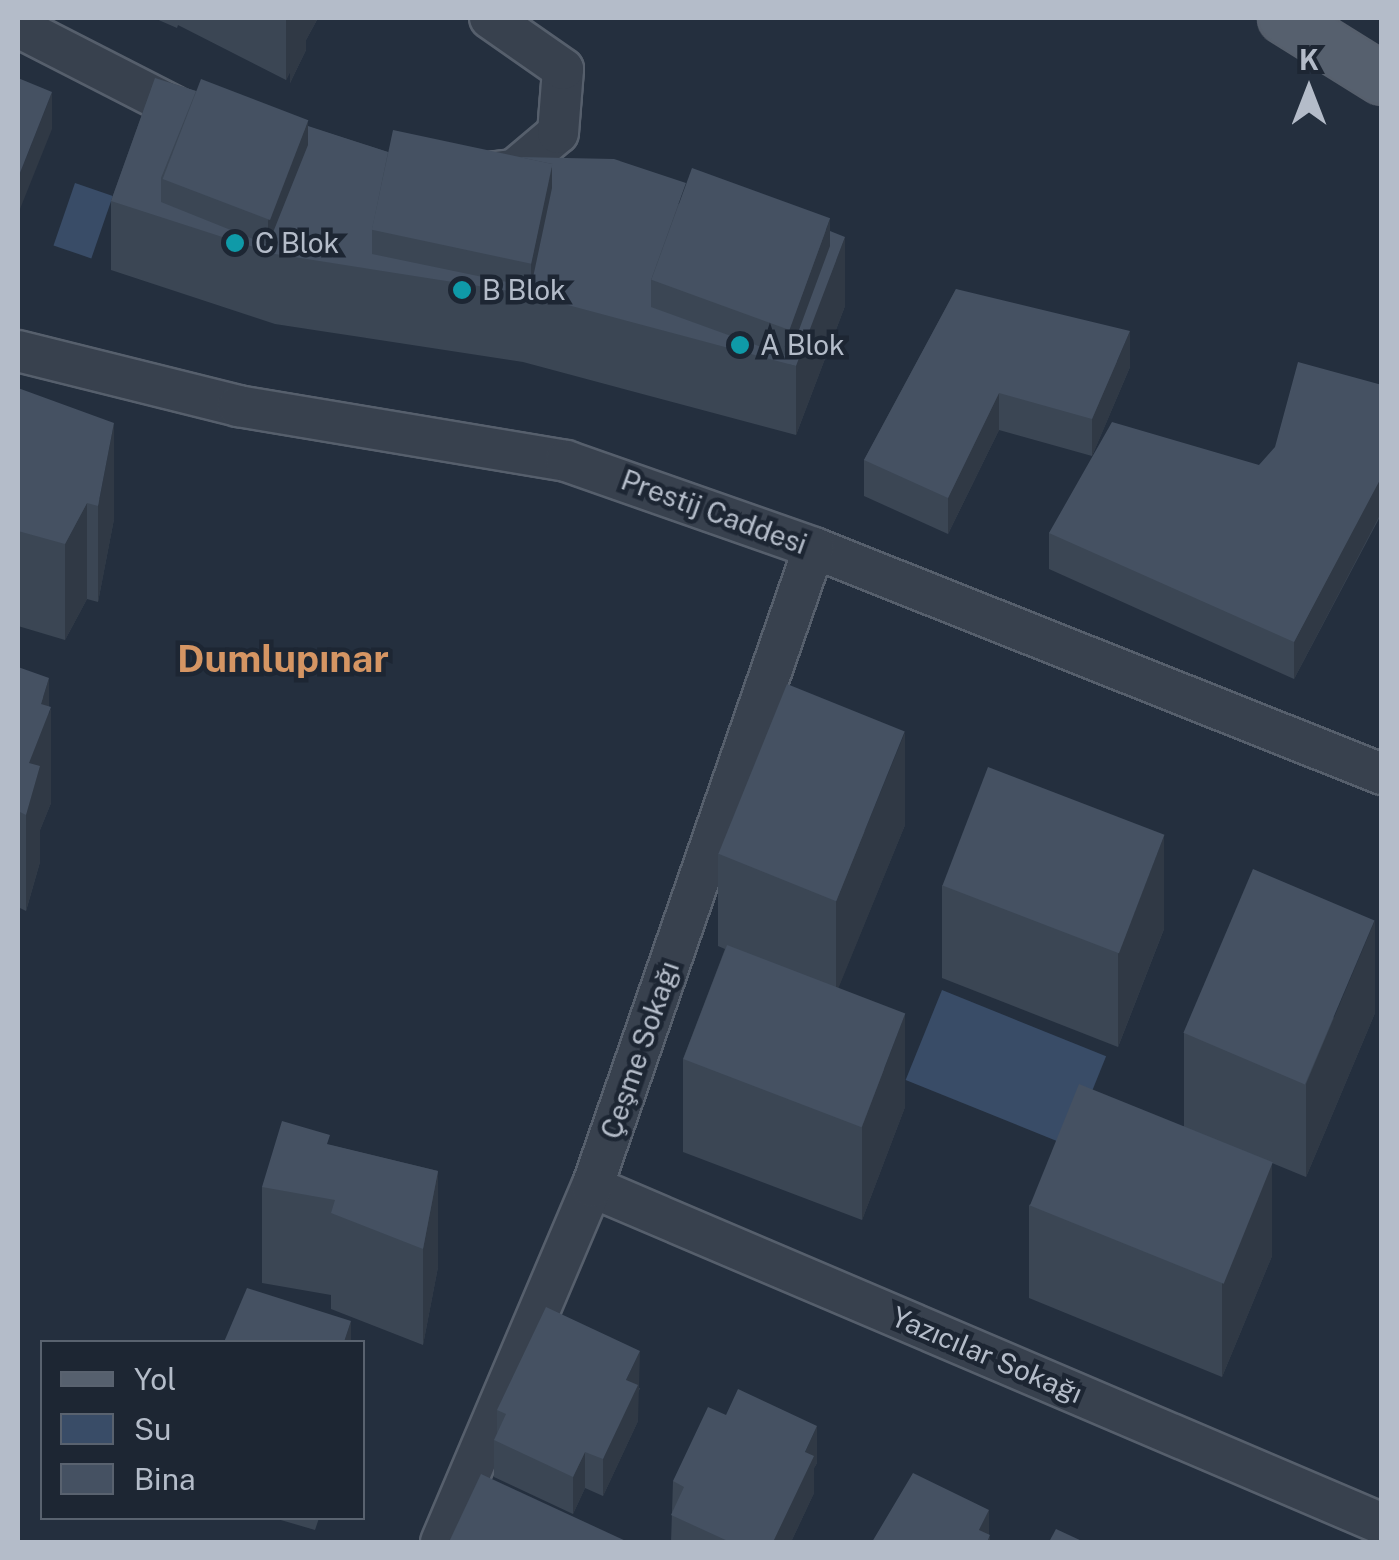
<!DOCTYPE html>
<meta charset="utf-8">
<style>
body{margin:0}
#map{position:relative;width:1399px;height:1560px;overflow:hidden;background:#242f3e;font-family:"Public Sans",sans-serif}
div>[style]{position:absolute}
[style*='--x']{left:calc(var(--x)*1px);top:calc(var(--y)*1px);width:calc(var(--w)*1px);rotate:calc(var(--a)*1deg)}
.water>*{inset:0;background:#394c67;transform-origin:0 0}
.roads{filter:drop-shadow(2px 0 #565f6c) drop-shadow(-2px 0 #565f6c) drop-shadow(0 2px #565f6c) drop-shadow(0 -2px #565f6c)}
.minor>*{height:40px;margin:-20px;padding:0 20px;transform-origin:20px;border-radius:20px;background:#38414e}
.major>*{height:50px;margin:-25px;padding:0 25px;transform-origin:25px;border-radius:25px;background:#56606e}
.wall>*{inset:0;background:#3b4654}
.shaded-wall>*{inset:0;background:#303945}
.building>*{inset:0;background:#455162;transform-origin:0 0}
.dots>*{width:28px;height:28px;translate:-50% -50%;box-sizing:border-box;border:5px solid #1d2633;border-radius:50%}
span{translate:-50% -50%;white-space:nowrap;text-align:center;line-height:1.15;-webkit-text-stroke:9px #1d2633;paint-order:stroke}
.poi-label{font-size:28px;color:#b4bcc9}
.left{translate:0 -50%;text-align:left}
.street-label{font-size:28px;color:#b4bcc9}
.district-label{font-size:38px;color:#d59563;font-weight:700}
.frame{position:absolute;inset:0;border:20px solid #b4bcc9;pointer-events:none}
.legend{position:absolute;left:40px;top:1340px;width:325px;height:180px;box-sizing:border-box;background:#1d2633;border:2px solid #59626f;margin:0;padding:12px 18px;list-style:none;font-size:30px;color:#b4bcc9}
.legend li{display:flex;align-items:center;gap:20px;height:50px}
.legend b{width:50px;border:2px solid #59626f}
.north{position:absolute;left:1259px;top:40px;width:100px;height:100px;-webkit-text-stroke:8px #1d2633;paint-order:stroke;rotate:0deg;font-size:28px;font-weight:700;line-height:40px;text-align:center;color:#b4bcc9}
.north::after{content:'';display:block;margin:auto;width:35px;height:45px;background:#b4bcc9;clip-path:polygon(50% 0,100% 100%,50% 72%,0 100%)}
</style>
<div id="map">
<div class="water">
<i style="left:75px;top:183px;width:40px;height:66px;rotate:19deg"></i>
<i style="left:942px;top:990px;width:177px;height:97px;rotate:22deg"></i>
</div>
<div class="roads">
<div class="minor">
<i style="--x:18;--y:27;--w:202;--a:27.1"></i>
<i style="--x:479;--y:174;--w:35;--a:-7"></i>
<i style="--x:514;--y:170;--w:57;--a:-40.1"></i>
<i style="--x:558;--y:133;--w:64;--a:-85.5"></i>
<i style="--x:563;--y:69;--w:89;--a:-145.1"></i>
<i style="--x:18;--y:351;--w:227;--a:14"></i>
<i style="--x:238;--y:406;--w:333;--a:9.5"></i>
<i style="--x:566;--y:461;--w:263;--a:19.3"></i>
<i style="--x:814;--y:548;--w:611;--a:21.7"></i>
<i style="--x:592;--y:1187;--w:859;--a:23.1"></i>
<i style="--x:441;--y:1542;--w:386;--a:-67"></i>
<i style="--x:592;--y:1187;--w:676;--a:-70.84"></i>
</div>
<div class="major">
<i style="--x:1284;--y:18;--w:115;--a:31.9"></i>
</div>
</div>
<div class="wall">
<i style="clip-path:polygon(154px 18px,318px 18px,306px 40px,306px 50px,290px 83px,290px 72px,286px 80px,178px 25px,177px 28px)"></i>
<i style="clip-path:polygon(155px 78px,388px 152px,830px 231px,845px 306px,796px 435px,523px 362px,275px 324px,111px 270px,111px 201px)"></i>
<i style="clip-path:polygon(956px 289px,1130px 367px,1092px 456px,999px 430px,948px 534px,864px 496px,864px 460px)"></i>
<i style="clip-path:polygon(1382px 385px,1382px 513px,1294px 679px,1049px 569px,1049px 533px,1259px 465px)"></i>
<i style="clip-path:polygon(18px 388px,114px 519px,98px 602px,87px 599px,65px 640px,18px 626px)"></i>
<i style="clip-path:polygon(18px 667px,49px 706px,51px 803px,40px 830px,40px 862px,26px 911px,18px 907px)"></i>
<i style="clip-path:polygon(905px 825px,838px 988px,905px 1107px,862px 1220px,683px 1152px,683px 1059px,725px 949px,718px 946px,718px 853px)"></i>
<i style="clip-path:polygon(942px 885px,1164px 929px,1118px 1047px,942px 978px)"></i>
<i style="clip-path:polygon(1375px 1013px,1306px 1177px,1272px 1163px,1272px 1256px,1222px 1377px,1029px 1298px,1029px 1205px,1184px 1126px,1184px 1033px)"></i>
<i style="clip-path:polygon(330px 1145px,438px 1171px,438px 1267px,423px 1345px,331px 1309px,331px 1295px,262px 1283px,262px 1187px)"></i>
<i style="clip-path:polygon(640px 1388px,638px 1393px,638px 1421px,603px 1496px,585px 1488px,573px 1514px,494px 1477px,494px 1440px,497px 1434px,497px 1410px)"></i>
<i style="clip-path:polygon(817px 1463px,814px 1468px,814px 1493px,791px 1542px,671px 1542px,673px 1481px)"></i>
<i style="clip-path:polygon(274px 1518px,319px 1518px,315px 1530px)"></i>
</div>
<div class="shaded-wall">
<i style="clip-path:polygon(286px 18px,318px 18px,306px 40px,306px 50px,290px 83px,290px 72px,286px 80px)"></i>
<i style="clip-path:polygon(52px 92px,52px 129px,18px 214px,18px 178px)"></i>
<i style="clip-path:polygon(308px 121px,308px 214px,268px 252px,268px 221px)"></i>
<i style="clip-path:polygon(552px 164px,552px 257px,531px 295px,531px 263px)"></i>
<i style="clip-path:polygon(830px 219px,830px 276px,845px 237px,845px 306px,796px 435px,796px 366px,789px 364px,789px 330px)"></i>
<i style="clip-path:polygon(1130px 331px,1130px 367px,1092px 456px,1092px 419px)"></i>
<i style="clip-path:polygon(999px 393px,999px 430px,948px 534px,948px 498px)"></i>
<i style="clip-path:polygon(114px 423px,114px 519px,98px 602px,98px 506px)"></i>
<i style="clip-path:polygon(1381px 476px,1381px 513px,1294px 679px,1294px 642px)"></i>
<i style="clip-path:polygon(87px 503px,87px 599px,65px 640px,65px 544px)"></i>
<i style="clip-path:polygon(49px 678px,49px 714px,51px 707px,51px 803px,40px 830px,40px 862px,26px 911px,26px 815px,29px 763px,41px 704px)"></i>
<i style="clip-path:polygon(905px 732px,905px 825px,836px 994px,836px 901px)"></i>
<i style="clip-path:polygon(1164px 836px,1164px 929px,1118px 1047px,1118px 954px)"></i>
<i style="clip-path:polygon(1375px 920px,1375px 1013px,1306px 1177px,1306px 1084px)"></i>
<i style="clip-path:polygon(905px 1014px,905px 1107px,862px 1220px,862px 1127px)"></i>
<i style="clip-path:polygon(1272px 1163px,1272px 1256px,1222px 1377px,1222px 1284px)"></i>
<i style="clip-path:polygon(438px 1171px,438px 1267px,423px 1345px,423px 1249px)"></i>
<i style="clip-path:polygon(351px 1321px,351px 1342px,344px 1342px)"></i>
<i style="clip-path:polygon(640px 1351px,638px 1421px,603px 1496px,603px 1459px,626px 1380px)"></i>
<i style="clip-path:polygon(817px 1426px,817px 1463px,814px 1468px,814px 1493px,791px 1542px,773px 1542px,805px 1452px)"></i>
<i style="clip-path:polygon(585px 1452px,585px 1488px,573px 1514px,573px 1477px)"></i>
<i style="clip-path:polygon(989px 1510px,989px 1538px,990px 1535px,990px 1542px,979px 1542px,979px 1530px)"></i>
</div>
<div class="building">
<i style="clip-path:polygon(18px 78px,52px 92px,18px 178px)"></i>
<i style="clip-path:polygon(155px 78px,196px 91px,161px 178px,161px 202px,268px 245px,308px 145px,308px 126px,388px 152px,372px 230px,372px 254px,531px 287px,552px 188px,552px 164px,519px 157px,614px 159px,686px 183px,651px 280px,651px 307px,789px 357px,830px 246px,830px 231px,845px 237px,796px 366px,523px 293px,275px 254px,111px 201px)"></i>
<i style="left:201px;top:79px;width:115px;height:107px;rotate:21deg"></i>
<i style="left:393px;top:130px;width:163px;height:102px;rotate:12deg"></i>
<i style="left:692px;top:168px;width:147px;height:119px;rotate:20deg"></i>
<i style="clip-path:polygon(956px 289px,1130px 331px,1092px 419px,999px 393px,948px 498px,864px 460px)"></i>
<i style="clip-path:polygon(1298px 362px,1382px 385px,1382px 476px,1294px 642px,1049px 533px,1112px 422px,1259px 465px,1275px 447px)"></i>
<i style="clip-path:polygon(18px 388px,114px 423px,98px 506px,87px 503px,65px 544px,18px 531px)"></i>
<i style="clip-path:polygon(18px 667px,49px 678px,41px 704px,51px 707px,29px 763px,40px 766px,26px 815px,18px 811px)"></i>
<i style="left:787px;top:684px;width:127px;height:183px;rotate:22deg"></i>
<i style="left:988px;top:767px;width:189px;height:127px;rotate:21deg"></i>
<i style="left:1253px;top:869px;width:132px;height:178px;rotate:23deg"></i>
<i style="left:727px;top:945px;width:191px;height:122px;rotate:21deg"></i>
<i style="left:1079px;top:1084px;width:209px;height:131px;rotate:22deg"></i>
<i style="clip-path:polygon(282px 1121px,330px 1135px,327px 1144px,438px 1171px,423px 1249px,331px 1213px,335px 1200px,262px 1187px)"></i>
<i style="clip-path:polygon(247px 1288px,351px 1321px,344px 1342px,224px 1342px)"></i>
<i style="clip-path:polygon(546px 1307px,640px 1351px,626px 1380px,638px 1385px,603px 1459px,585px 1452px,573px 1477px,494px 1440px,506px 1414px,497px 1410px)"></i>
<i style="clip-path:polygon(738px 1389px,817px 1426px,805px 1452px,814px 1456px,773px 1542px,730px 1542px,671px 1515px,684px 1487px,673px 1481px,708px 1407px,726px 1415px)"></i>
<i style="clip-path:polygon(913px 1473px,989px 1510px,979px 1530px,990px 1535px,987px 1542px,872px 1542px)"></i>
<i style="clip-path:polygon(481px 1474px,628px 1542px,449px 1542px)"></i>
<i style="clip-path:polygon(1056px 1529px,1084px 1542px,1049px 1542px)"></i>
</div>
<div class="dots">
<i style="left:235px;top:243px;background:#0f9aa8"></i>
<i style="left:462px;top:290px;background:#0f9aa8"></i>
<i style="left:740px;top:345px;background:#0f9aa8"></i>
</div>
<div class="poi-label">
<span class="left" style="left:255px;top:243px">C Blok</span>
<span class="left" style="left:482px;top:290px">B Blok</span>
<span class="left" style="left:760px;top:345px">A Blok</span>
</div>
<div class="street-label">
<span style="left:714px;top:512px;rotate:20deg">Prestij Caddesi</span>
<span style="left:640px;top:1050px;rotate:-71deg">Çeşme Sokağı</span>
<span style="left:987px;top:1355px;rotate:23deg">Yazıcılar Sokağı</span>
</div>
<div class="district-label">
<span style="left:283px;top:659px">Dumlupınar</span>
</div>
<div class="frame"></div>
<ul class="legend">
<li><b style="height:12px;background:#56606e"></b>Yol</li>
<li><b style="height:28px;background:#394c67"></b>Su</li>
<li><b style="height:28px;background:#455162"></b>Bina</li>
</ul>
<div class="north">K</div>
</div>
